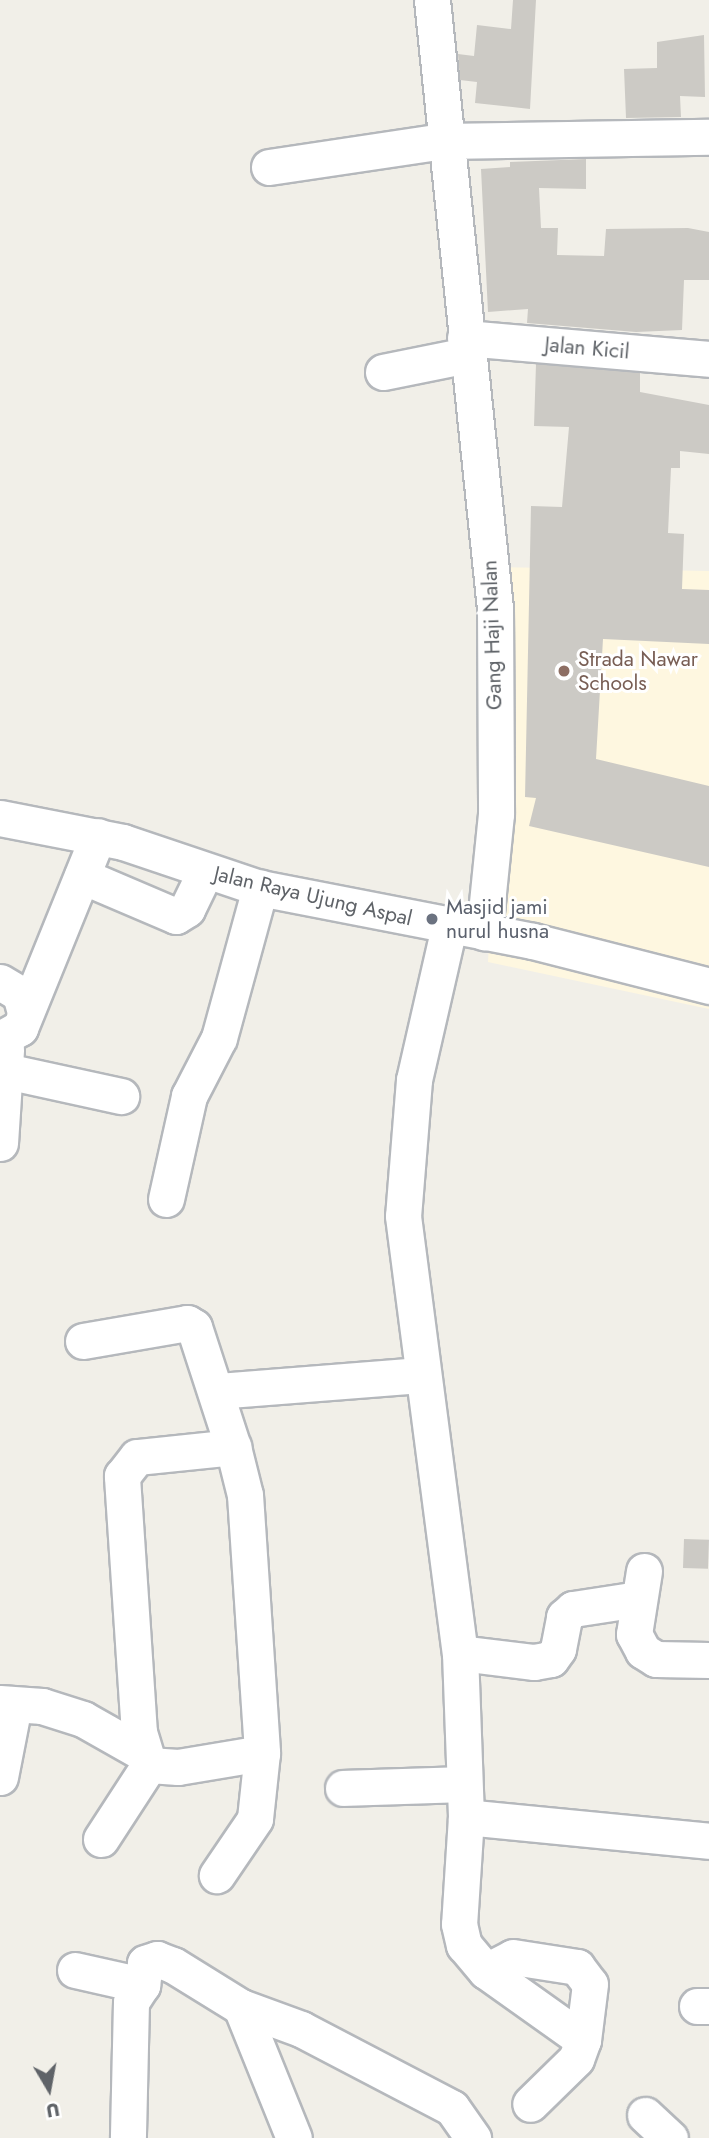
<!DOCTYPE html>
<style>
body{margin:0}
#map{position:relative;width:709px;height:2138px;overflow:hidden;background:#f1efe8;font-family:Jost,sans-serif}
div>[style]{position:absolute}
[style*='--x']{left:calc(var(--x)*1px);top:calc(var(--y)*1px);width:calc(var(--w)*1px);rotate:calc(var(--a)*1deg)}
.commercial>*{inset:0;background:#fef7e0}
.building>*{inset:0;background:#cccac5;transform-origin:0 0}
.roads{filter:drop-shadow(2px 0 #b5b8bc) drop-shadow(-2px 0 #b5b8bc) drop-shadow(0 2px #b5b8bc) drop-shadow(0 -2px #b5b8bc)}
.minor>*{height:35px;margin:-17.5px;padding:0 17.5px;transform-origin:17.5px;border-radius:17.5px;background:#fff}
.dots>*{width:19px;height:19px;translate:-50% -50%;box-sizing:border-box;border:4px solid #fff;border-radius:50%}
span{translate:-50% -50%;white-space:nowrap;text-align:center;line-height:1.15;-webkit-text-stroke:6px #fff;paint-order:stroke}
.street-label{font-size:21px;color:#5f6368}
.education-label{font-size:21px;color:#785e54}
.left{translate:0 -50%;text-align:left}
.worship-label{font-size:21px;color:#5b616d}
.north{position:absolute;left:14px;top:2054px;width:70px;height:70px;-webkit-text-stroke:5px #fff;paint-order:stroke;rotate:170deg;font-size:19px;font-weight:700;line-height:28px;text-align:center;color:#5f6368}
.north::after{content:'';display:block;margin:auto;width:24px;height:32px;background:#5f6368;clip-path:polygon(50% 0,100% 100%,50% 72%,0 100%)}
</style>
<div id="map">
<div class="commercial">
<i style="clip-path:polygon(489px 567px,709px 571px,709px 1009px,488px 962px,501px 695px)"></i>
</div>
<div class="building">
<i style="clip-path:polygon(513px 0,536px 0,530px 109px,475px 103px,477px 82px,460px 80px,458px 54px,474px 56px,477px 25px,511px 29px)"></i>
<i style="clip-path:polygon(704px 35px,705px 97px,680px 96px,681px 117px,626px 118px,624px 69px,657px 68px,657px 42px)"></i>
<i style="clip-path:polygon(586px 159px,586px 189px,539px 188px,541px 228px,558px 228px,557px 255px,604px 256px,606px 229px,688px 228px,709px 232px,709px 280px,684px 280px,682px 330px,636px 332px,527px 323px,528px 309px,488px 312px,481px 169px,510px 167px,510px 162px)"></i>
<i style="clip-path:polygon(536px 364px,640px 373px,640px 392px,709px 405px,709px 454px,680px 451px,680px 468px,671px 468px,668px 533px,684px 534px,682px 589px,709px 590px,709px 644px,603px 639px,596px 759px,709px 786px,709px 867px,529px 826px,536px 798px,525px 797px,531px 506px,562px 507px,569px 427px,534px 426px)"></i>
<i style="left:684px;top:1539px;width:25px;height:29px;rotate:2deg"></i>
</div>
<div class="roads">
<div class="minor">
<i style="--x:432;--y:0;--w:612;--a:84.09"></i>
<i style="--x:495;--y:609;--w:205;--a:89.7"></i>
<i style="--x:496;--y:814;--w:119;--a:95.8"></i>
<i style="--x:269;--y:167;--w:177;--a:-8.5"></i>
<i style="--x:444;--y:141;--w:265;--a:-0.9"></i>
<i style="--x:465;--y:338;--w:245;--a:4.9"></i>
<i style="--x:383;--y:372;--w:86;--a:-11.4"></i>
<i style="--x:0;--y:818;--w:125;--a:11"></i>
<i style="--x:123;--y:842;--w:145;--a:18.6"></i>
<i style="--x:260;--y:888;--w:278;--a:11"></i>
<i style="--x:533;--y:941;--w:182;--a:14.3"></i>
<i style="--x:82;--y:876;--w:102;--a:23.1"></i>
<i style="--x:176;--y:916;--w:13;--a:-32"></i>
<i style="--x:187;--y:909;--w:41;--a:-64.1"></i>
<i style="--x:449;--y:927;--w:157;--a:102.9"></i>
<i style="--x:414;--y:1080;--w:136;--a:94.6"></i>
<i style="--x:403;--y:1216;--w:441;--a:82.6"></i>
<i style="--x:460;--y:1653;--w:164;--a:87.9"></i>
<i style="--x:466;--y:1817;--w:107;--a:93.7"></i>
<i style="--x:459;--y:1924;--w:22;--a:77"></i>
<i style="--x:464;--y:1945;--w:34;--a:50"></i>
<i style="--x:486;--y:1971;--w:119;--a:35.4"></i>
<i style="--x:0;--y:982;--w:23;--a:31"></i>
<i style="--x:20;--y:994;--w:20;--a:75"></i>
<i style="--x:0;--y:1039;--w:23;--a:-29"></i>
<i style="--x:20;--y:1028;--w:207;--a:-67.9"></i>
<i style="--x:6;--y:1071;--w:118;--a:12.3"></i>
<i style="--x:0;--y:1143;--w:94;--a:-86.3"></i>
<i style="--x:166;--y:1199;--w:106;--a:-77.4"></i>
<i style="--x:189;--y:1096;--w:65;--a:-62.7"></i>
<i style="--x:219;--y:1038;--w:156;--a:-74.7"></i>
<i style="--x:83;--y:1341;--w:106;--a:-9.8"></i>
<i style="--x:187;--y:1323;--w:8;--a:30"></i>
<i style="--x:194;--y:1327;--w:126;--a:72"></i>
<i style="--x:233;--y:1447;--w:49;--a:76"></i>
<i style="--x:245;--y:1495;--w:259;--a:86.2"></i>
<i style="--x:262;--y:1753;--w:66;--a:96.1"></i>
<i style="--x:255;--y:1819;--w:68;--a:124.2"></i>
<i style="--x:217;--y:1391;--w:206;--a:-4.5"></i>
<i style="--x:644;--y:1571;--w:64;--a:99"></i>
<i style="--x:634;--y:1634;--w:19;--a:62"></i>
<i style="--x:643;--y:1651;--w:15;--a:32"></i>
<i style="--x:656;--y:1659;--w:53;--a:1.1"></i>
<i style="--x:460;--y:1653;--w:75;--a:6.9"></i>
<i style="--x:534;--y:1662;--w:17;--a:-10"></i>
<i style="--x:551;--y:1659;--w:12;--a:-55"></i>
<i style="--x:558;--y:1649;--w:33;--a:-79"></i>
<i style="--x:564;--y:1617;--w:12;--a:-42"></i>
<i style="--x:573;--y:1609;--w:66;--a:-8.7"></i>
<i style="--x:0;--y:1703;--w:42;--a:4.1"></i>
<i style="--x:42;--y:1706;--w:43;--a:17.6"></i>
<i style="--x:83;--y:1719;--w:69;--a:29.5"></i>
<i style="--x:149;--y:1765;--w:29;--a:4"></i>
<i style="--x:178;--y:1767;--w:85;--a:-9.5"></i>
<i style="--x:0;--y:1777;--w:73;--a:-79"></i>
<i style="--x:343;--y:1788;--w:120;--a:-1.9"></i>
<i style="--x:466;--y:1817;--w:244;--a:5.6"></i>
<i style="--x:101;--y:1839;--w:88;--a:-57"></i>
<i style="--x:149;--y:1765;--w:34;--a:-107"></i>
<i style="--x:139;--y:1733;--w:258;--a:-93.8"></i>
<i style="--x:122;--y:1476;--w:24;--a:-52"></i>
<i style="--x:137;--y:1457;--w:97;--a:-5.9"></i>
<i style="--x:75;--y:1970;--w:69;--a:12.6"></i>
<i style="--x:142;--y:1985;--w:20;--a:123"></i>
<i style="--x:131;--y:2002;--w:136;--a:91.3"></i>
<i style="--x:486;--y:1971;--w:30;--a:-27"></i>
<i style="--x:513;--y:1957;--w:65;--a:8.9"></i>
<i style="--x:577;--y:1967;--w:21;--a:53"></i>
<i style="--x:590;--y:1984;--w:56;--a:97.1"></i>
<i style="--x:583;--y:2040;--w:20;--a:110"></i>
<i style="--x:576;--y:2059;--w:64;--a:135.6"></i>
<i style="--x:142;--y:1985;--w:22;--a:-82"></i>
<i style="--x:145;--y:1963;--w:13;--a:-18"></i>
<i style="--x:157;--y:1959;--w:17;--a:21"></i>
<i style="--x:173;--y:1965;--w:80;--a:31.7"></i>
<i style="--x:241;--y:2007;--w:64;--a:20.1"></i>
<i style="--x:301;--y:2029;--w:170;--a:27.6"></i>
<i style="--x:452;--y:2108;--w:37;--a:55"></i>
<i style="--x:697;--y:2006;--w:12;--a:0"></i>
<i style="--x:241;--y:2007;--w:141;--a:68"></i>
<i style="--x:645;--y:2115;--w:34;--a:43"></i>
</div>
</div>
<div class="dots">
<i style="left:564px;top:671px;background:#8d6e63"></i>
<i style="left:432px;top:919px;background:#6b7280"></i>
</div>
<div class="street-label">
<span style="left:587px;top:348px;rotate:5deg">Jalan Kicil</span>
<span style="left:492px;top:635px;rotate:-92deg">Gang Haji Nalan</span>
<span style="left:313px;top:896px;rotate:13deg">Jalan Raya Ujung Aspal</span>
</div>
<div class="education-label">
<span class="left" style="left:578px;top:671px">Strada Nawar<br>Schools</span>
</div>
<div class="worship-label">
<span class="left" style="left:446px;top:919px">Masjid jami<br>nurul husna</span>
</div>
<div class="north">U</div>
</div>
